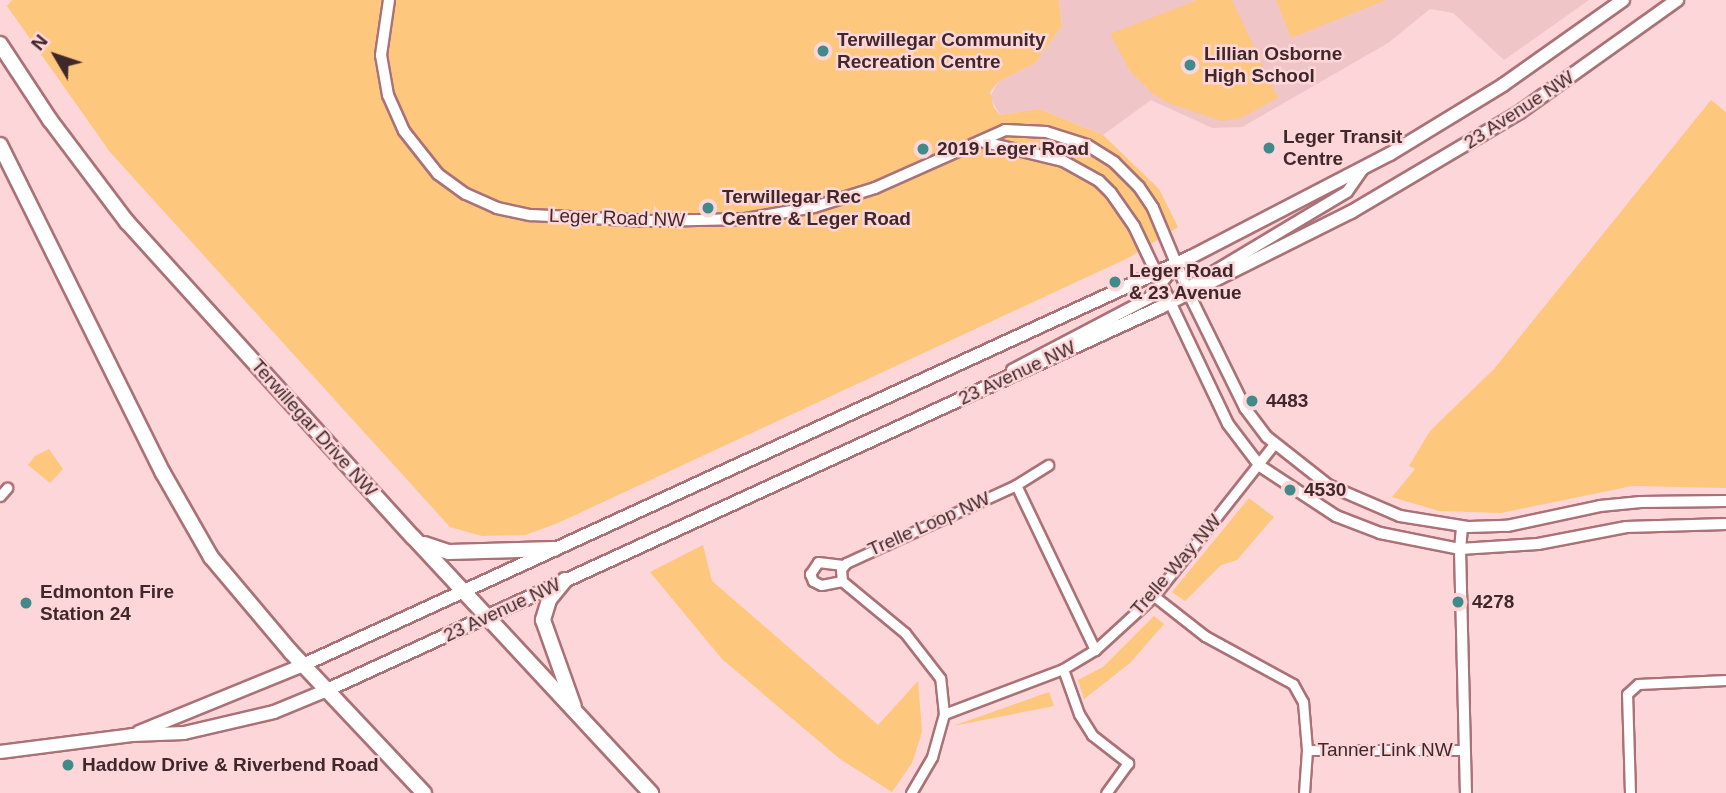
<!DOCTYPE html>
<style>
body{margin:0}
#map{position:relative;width:1726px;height:793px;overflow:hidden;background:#fcd6d8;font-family:Helvetica,sans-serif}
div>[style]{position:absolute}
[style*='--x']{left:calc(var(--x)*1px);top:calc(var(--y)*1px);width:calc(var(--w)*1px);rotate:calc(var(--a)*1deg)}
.built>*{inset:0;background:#f0c5c7}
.green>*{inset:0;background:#fdc77e}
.roads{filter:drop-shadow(2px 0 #aa7277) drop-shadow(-2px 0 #aa7277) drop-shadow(0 2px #aa7277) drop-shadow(0 -2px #aa7277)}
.minor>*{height:9px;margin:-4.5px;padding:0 4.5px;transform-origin:4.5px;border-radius:4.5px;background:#fff}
.tertiary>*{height:10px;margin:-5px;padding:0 5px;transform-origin:5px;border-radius:5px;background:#fff}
.secondary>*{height:12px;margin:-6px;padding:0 6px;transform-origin:6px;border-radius:6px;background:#fff}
.primary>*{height:14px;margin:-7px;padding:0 7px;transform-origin:7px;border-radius:7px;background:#fff}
.dots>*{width:19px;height:19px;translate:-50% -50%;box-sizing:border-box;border:4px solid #fcd6d8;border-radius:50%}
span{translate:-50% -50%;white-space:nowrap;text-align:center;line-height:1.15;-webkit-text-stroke:5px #fcd6d8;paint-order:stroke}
.poi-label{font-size:19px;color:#40282a;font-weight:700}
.left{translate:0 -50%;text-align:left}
.street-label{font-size:19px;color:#40282a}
.north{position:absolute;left:21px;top:21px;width:70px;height:70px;-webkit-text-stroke:5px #fcd6d8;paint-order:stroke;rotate:309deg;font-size:19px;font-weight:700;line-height:28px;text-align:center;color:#40282a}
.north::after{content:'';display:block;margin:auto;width:24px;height:32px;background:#40282a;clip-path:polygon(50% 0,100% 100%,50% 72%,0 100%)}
</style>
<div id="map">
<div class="built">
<i style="clip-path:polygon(1059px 0,1589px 0,1504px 60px,1453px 13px,1430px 9px,1388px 43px,1242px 127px,1212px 128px,1151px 100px,1103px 135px,1039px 109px,1000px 115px,990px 97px,998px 82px,1035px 63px,1062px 26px)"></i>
</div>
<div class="green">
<i style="clip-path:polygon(12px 0,1059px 0,1062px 26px,1035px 63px,998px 82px,990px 92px,994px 108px,1000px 115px,1039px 109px,1103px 135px,1159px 189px,1178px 227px,1130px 257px,558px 523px,525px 535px,482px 536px,450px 527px,110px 152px,7px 6px)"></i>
<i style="clip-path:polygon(1197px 0,1232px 0,1278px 98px,1241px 118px,1221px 121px,1168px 103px,1152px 93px,1130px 71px,1110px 34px)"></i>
<i style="clip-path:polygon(1276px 0,1386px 0,1291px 38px)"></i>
<i style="clip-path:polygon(1711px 100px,1726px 112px,1726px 488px,1632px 486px,1501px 513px,1439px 511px,1392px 497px,1415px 469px,1409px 466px,1430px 431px,1494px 369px)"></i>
<i style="clip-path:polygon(49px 449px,63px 469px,50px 483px,28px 465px,35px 456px)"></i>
<i style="clip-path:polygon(1249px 498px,1274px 517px,1237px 560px,1221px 565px,1185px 601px,1172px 592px)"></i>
<i style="clip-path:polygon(703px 545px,712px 581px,878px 725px,918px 681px,922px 732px,912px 763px,892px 792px,840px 759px,722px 659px,650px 572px)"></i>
<i style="clip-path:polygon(1154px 616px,1164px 624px,1130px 663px,1084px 699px,1078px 680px,1103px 667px)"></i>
<i style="clip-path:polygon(1049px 692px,1054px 706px,953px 726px)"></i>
</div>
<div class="roads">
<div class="minor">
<i style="--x:1016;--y:485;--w:38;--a:-32"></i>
<i style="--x:0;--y:496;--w:11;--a:-49"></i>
<i style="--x:842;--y:581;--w:21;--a:169"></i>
<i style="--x:821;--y:585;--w:9;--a:-153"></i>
<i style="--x:813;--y:581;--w:8;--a:-113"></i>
<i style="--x:810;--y:574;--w:14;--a:-56"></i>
<i style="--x:818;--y:562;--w:25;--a:7"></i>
<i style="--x:1154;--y:596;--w:65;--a:38.1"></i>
<i style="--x:1205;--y:636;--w:100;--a:28.6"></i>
<i style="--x:1293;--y:684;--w:21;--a:61"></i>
<i style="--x:1303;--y:702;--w:48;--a:85.2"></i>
<i style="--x:1307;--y:750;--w:43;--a:94"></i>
<i style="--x:1063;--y:669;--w:48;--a:70.4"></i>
<i style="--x:1079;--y:714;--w:25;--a:58"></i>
<i style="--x:1092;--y:735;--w:46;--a:37.9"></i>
<i style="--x:1128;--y:763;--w:37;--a:126"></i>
<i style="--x:944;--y:714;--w:127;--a:-20.7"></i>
<i style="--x:1063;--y:669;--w:37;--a:-31"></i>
<i style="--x:1095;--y:650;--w:80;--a:-42.5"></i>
<i style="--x:1154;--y:596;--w:194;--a:-51.7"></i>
<i style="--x:1307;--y:750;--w:156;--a:0"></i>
<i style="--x:911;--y:793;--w:42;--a:-59.7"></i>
<i style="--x:932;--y:757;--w:45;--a:-74.4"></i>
<i style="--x:944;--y:714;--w:36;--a:-96"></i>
<i style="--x:940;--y:678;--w:57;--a:-127.9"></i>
<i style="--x:905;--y:633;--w:82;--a:-140.5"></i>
<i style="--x:842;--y:581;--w:12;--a:-95"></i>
<i style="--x:841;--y:569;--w:8;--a:-50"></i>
<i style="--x:846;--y:563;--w:187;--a:-24.6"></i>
<i style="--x:1016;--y:485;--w:183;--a:64.4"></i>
<i style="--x:1630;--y:793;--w:99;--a:-91.7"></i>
<i style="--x:1627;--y:694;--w:15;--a:-42"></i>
<i style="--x:1638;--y:684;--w:88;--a:-2.6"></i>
</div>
<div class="tertiary">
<i style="--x:389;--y:0;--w:56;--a:98.3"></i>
<i style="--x:381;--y:55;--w:41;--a:80.1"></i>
<i style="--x:388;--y:95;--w:39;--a:66"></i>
<i style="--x:404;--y:131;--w:55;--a:51.7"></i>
<i style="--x:438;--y:174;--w:34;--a:36"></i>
<i style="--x:466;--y:194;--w:34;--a:24"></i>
<i style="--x:497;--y:208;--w:35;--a:12"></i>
<i style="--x:531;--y:215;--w:118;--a:2.9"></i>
<i style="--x:649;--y:221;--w:97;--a:-1.2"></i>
<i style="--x:746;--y:219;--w:69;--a:-10"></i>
<i style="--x:814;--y:207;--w:64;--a:-17.3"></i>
<i style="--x:875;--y:188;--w:142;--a:-24"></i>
<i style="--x:1005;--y:130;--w:41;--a:2.8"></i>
<i style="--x:1046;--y:132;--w:43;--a:17.6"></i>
<i style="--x:1087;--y:145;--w:32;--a:32"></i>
<i style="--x:1114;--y:162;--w:35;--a:45"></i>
<i style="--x:1139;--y:187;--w:25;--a:56"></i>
<i style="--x:1153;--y:208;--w:93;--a:67.3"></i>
<i style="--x:1189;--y:294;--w:127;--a:63.8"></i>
<i style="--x:1245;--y:408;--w:36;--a:53"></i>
<i style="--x:1267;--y:437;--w:78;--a:38.2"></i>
<i style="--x:1328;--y:485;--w:78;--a:23.3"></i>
<i style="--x:1400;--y:516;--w:70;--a:9.1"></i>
<i style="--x:1469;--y:527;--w:38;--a:-2"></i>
<i style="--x:1507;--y:526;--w:95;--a:-12.1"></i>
<i style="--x:1600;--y:506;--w:41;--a:-5.6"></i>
<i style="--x:1641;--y:502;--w:85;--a:-0.7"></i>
<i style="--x:984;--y:142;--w:81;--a:13.5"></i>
<i style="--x:1063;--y:161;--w:41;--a:29.1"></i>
<i style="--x:1099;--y:181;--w:17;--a:45"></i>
<i style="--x:1111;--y:193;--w:40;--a:55.1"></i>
<i style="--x:1134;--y:226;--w:219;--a:64.6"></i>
<i style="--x:1228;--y:424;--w:53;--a:52.7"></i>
<i style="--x:1260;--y:466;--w:91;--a:33.3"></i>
<i style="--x:1336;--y:516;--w:47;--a:21.1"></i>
<i style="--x:1380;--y:533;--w:82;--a:11.3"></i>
<i style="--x:1460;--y:549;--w:78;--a:-3.7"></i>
<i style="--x:1538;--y:544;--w:90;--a:-10.9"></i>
<i style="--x:1626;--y:527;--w:100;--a:-1.7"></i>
<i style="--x:1183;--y:290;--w:191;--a:-30.9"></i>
<i style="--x:1347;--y:192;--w:29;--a:-55"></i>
<i style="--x:1012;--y:370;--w:155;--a:-27.7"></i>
<i style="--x:1149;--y:298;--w:45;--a:-50.4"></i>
<i style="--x:1462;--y:527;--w:22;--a:95"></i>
<i style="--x:1460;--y:549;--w:244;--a:88.6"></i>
</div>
<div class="secondary">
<i style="--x:139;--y:732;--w:177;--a:-22.2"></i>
<i style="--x:303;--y:665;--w:977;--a:-24.68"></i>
<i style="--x:1191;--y:257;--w:224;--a:-27.4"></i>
<i style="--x:1390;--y:154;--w:132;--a:-31.4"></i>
<i style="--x:1503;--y:85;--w:147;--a:-35.3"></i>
<i style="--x:0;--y:752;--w:133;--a:-7.3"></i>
<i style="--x:132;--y:735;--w:52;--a:-2.2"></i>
<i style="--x:184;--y:733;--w:92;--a:-13.1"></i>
<i style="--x:274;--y:712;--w:57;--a:-22.5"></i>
<i style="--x:327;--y:690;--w:916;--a:-24.66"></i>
<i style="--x:1159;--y:308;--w:215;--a:-26.6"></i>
<i style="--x:1351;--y:212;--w:196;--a:-30.6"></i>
<i style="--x:1520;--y:112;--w:193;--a:-35.5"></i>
</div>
<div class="primary">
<i style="--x:0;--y:44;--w:91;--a:56.7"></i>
<i style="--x:50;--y:120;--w:128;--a:53"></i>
<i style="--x:127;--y:222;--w:425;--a:47.8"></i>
<i style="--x:413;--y:537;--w:350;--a:47.1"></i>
<i style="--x:0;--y:145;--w:366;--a:63.6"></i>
<i style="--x:163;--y:473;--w:97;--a:60.3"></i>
<i style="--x:211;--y:557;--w:124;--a:49.9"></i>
<i style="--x:291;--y:652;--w:194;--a:46.7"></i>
<i style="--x:424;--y:544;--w:26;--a:18"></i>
<i style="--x:449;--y:552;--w:105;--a:-1.6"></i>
<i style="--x:565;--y:580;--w:26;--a:129"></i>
<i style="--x:549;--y:600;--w:21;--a:107"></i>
<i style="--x:543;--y:620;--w:92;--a:70.4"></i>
</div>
</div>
<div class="dots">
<i style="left:823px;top:51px;background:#428a89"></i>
<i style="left:1190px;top:65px;background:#428a89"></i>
<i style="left:1269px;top:148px;background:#428a89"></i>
<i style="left:923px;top:149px;background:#428a89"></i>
<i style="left:708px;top:208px;background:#428a89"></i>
<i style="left:1115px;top:282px;background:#428a89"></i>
<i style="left:1252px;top:401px;background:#428a89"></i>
<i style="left:1290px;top:490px;background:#428a89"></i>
<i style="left:1458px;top:602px;background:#428a89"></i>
<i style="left:26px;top:603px;background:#428a89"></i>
<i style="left:68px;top:765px;background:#428a89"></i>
</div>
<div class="poi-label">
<span class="left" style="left:837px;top:51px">Terwillegar Community<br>Recreation Centre</span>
<span class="left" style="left:1204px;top:65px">Lillian Osborne<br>High School</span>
<span class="left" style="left:1283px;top:148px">Leger Transit<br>Centre</span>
<span class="left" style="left:937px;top:149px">2019 Leger Road</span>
<span class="left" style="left:722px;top:208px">Terwillegar Rec<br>Centre &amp; Leger Road</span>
<span class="left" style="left:1129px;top:282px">Leger Road<br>&amp; 23 Avenue</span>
<span class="left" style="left:1266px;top:401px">4483</span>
<span class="left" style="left:1304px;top:490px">4530</span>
<span class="left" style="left:40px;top:603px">Edmonton Fire<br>Station 24</span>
<span class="left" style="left:1472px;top:602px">4278</span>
<span class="left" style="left:82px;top:765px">Haddow Drive &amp; Riverbend Road</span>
</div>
<div class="street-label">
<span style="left:1519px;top:110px;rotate:-33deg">23 Avenue NW</span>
<span style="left:617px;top:218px;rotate:2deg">Leger Road NW</span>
<span style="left:1017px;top:373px;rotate:-25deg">23 Avenue NW</span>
<span style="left:314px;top:428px;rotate:48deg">Terwillegar Drive NW</span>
<span style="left:929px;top:524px;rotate:-24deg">Trelle Loop NW</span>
<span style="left:1176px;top:565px;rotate:-49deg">Trelle Way NW</span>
<span style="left:502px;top:610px;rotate:-25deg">23 Avenue NW</span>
<span style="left:1385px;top:750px">Tanner Link NW</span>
</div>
<div class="north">N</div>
</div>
